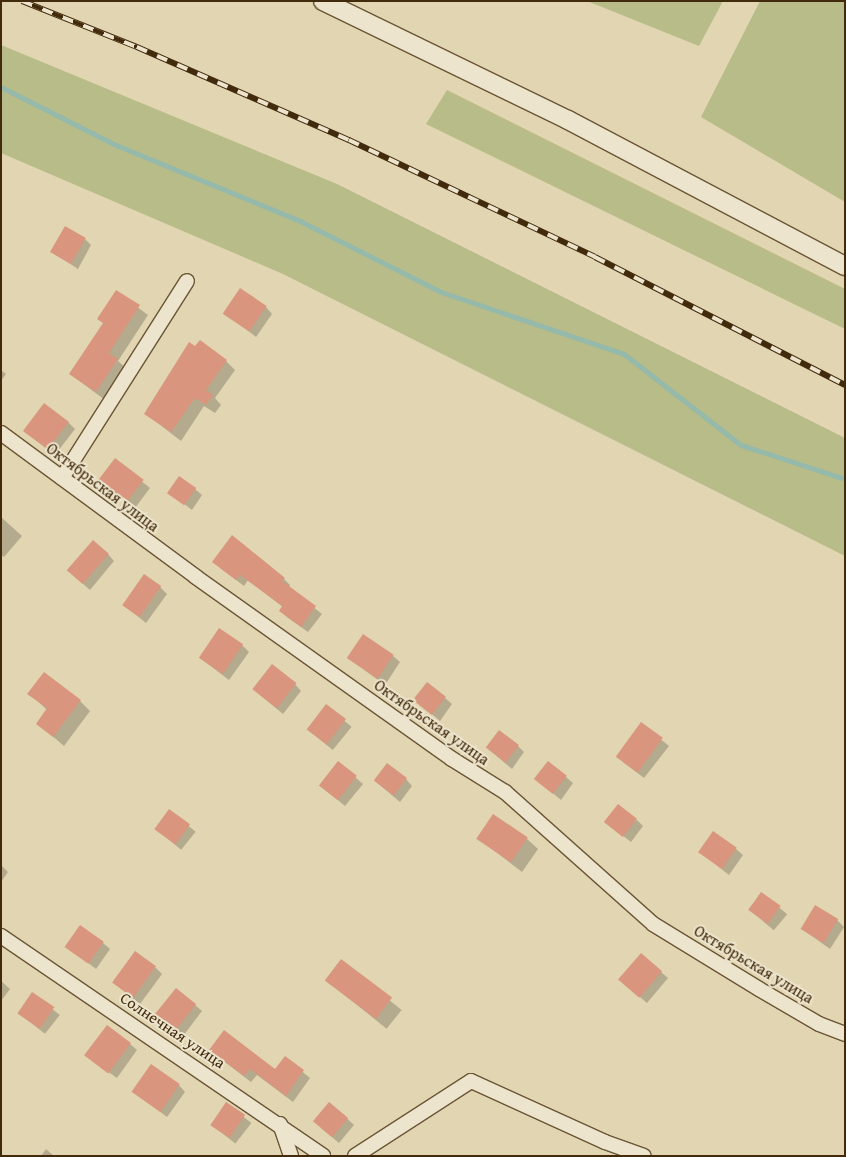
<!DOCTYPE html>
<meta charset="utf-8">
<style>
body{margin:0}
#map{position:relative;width:846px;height:1157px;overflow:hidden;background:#e2d5b1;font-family:"Gentium Book Plus",serif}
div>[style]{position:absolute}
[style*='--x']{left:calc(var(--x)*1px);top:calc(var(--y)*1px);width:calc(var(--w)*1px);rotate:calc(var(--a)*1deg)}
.green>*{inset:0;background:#b8bc88}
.shadow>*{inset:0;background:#0003;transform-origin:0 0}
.stream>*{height:5px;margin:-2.5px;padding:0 2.5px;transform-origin:2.5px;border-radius:2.5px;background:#95b9aa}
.building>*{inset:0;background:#d9957e;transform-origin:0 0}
.roads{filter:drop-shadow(1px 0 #6a5535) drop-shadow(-1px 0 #6a5535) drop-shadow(0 1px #6a5535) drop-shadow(0 -1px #6a5535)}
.minor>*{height:14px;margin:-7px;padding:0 7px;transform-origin:7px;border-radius:7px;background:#ece4cc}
.tertiary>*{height:18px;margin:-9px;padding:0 9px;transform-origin:9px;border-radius:9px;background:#ece4cc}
.rail>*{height:5.5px;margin-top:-2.75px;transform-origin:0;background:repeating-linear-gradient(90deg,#ece4cc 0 11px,#422a0c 0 22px);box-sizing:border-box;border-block:1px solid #422a0c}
span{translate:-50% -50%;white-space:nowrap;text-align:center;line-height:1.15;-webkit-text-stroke:4px #ece4cc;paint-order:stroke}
.street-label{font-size:16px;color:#422a0c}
.frame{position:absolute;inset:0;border:2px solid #422a0c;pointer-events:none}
</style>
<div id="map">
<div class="green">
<i style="clip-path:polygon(587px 1px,723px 1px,699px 46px)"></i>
<i style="clip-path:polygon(760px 1px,845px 1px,845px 202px,701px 117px)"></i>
<i style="clip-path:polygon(1px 45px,337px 184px,845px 438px,845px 556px,283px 274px,1px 153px)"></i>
<i style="clip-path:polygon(447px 90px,845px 289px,845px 329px,426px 124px)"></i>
</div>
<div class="shadow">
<i style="clip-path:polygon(85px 239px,91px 245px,78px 269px,52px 252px)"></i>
<i style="clip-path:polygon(117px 292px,148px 315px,118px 361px,126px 368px,105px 400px,70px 374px,104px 324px)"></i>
<i style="clip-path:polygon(266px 307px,272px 314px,256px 337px,225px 313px)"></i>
<i style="clip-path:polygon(226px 361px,235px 370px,215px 398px,221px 405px,215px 413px,204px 406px,181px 441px,146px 414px)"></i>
<i style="clip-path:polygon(1px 370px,6px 374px,1px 381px)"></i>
<i style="clip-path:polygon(68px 422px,75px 429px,55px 455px,24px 430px)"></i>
<i style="clip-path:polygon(115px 460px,150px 488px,135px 508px,107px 486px)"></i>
<i style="clip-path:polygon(195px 489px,202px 495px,192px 510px,169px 492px)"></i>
<i style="clip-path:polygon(1px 517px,22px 536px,4px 557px,1px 555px)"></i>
<i style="clip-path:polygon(108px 554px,114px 561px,90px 590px,75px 577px)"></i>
<i style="clip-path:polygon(220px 568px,284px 579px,290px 585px,289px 588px,322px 614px,308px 632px,287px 617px,281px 611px,283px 607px,248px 580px,244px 586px)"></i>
<i style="clip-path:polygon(160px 587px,167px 594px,146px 623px,124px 605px)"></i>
<i style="clip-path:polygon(242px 645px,249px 652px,229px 680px,200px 658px)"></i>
<i style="clip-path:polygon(393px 656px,400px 662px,385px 685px,348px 658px)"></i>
<i style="clip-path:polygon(295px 684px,301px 691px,283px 714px,260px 695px)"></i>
<i style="clip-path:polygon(29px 693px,80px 701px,90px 711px,64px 746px,37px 723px,47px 710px)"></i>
<i style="clip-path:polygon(445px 698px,452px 704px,440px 721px,415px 700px)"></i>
<i style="left:326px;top:706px;width:33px;height:30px;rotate:39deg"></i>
<i style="clip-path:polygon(641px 723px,669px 746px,644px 778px,623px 762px)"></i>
<i style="clip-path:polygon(518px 746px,524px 752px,512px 769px,487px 748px)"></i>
<i style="clip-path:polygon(338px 762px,363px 784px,345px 806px,327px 791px)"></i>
<i style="clip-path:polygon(566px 777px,573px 783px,561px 800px,536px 779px)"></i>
<i style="clip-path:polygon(406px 779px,412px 786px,400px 802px,375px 781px)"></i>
<i style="left:170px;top:811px;width:33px;height:23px;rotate:39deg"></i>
<i style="clip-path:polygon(637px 820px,643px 826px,631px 842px,613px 828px)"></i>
<i style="clip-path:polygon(478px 838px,527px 839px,538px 849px,522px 872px)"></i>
<i style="clip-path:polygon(736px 849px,743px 855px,729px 875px,700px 852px)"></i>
<i style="clip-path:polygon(1px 865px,8px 872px,1px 882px)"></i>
<i style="left:762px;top:893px;width:33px;height:21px;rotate:40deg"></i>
<i style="clip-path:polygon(837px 920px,844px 927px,830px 949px,802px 929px)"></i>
<i style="clip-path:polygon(103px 943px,110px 949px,96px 969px,66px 946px)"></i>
<i style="left:341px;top:961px;width:78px;height:24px;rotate:39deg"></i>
<i style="clip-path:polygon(155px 967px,162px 974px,140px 1004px,114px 983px)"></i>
<i style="clip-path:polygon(661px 972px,668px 978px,647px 1003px,627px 986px)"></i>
<i style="clip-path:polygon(1px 981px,10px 989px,1px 1001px)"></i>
<i style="left:33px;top:994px;width:34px;height:24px;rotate:38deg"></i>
<i style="clip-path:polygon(195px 1005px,202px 1011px,183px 1036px,157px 1015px)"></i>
<i style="clip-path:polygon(130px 1044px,137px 1050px,117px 1078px,94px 1062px)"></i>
<i style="clip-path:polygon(217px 1056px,275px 1071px,285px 1058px,310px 1078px,293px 1102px,257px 1075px,251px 1082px)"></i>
<i style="clip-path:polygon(179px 1085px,185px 1092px,167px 1117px,133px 1091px)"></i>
<i style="clip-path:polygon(330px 1103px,354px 1125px,339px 1143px,321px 1128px)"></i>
<i style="left:227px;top:1104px;width:31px;height:26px;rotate:38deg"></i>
<i style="clip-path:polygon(46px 1149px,54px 1156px,41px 1156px)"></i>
</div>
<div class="stream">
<i style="--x:1;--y:87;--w:129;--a:26.8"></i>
<i style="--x:116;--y:145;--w:199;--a:22.4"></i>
<i style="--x:300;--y:221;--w:158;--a:26.7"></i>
<i style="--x:441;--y:292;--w:193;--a:18.7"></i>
<i style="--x:624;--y:354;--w:148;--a:37.9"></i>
<i style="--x:741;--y:445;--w:109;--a:18.1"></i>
</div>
<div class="building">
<i style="left:65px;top:226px;width:24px;height:30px;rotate:30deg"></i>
<i style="left:240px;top:288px;width:32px;height:31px;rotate:34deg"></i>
<i style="clip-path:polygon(116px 290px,140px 305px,109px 353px,118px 359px,96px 392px,69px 374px,103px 323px,97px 319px)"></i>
<i style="clip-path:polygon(200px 340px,227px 360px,206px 390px,213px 395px,206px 405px,195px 398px,171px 432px,144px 414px,189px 342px,195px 346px)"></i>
<i style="left:44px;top:403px;width:31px;height:35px;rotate:37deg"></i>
<i style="left:115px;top:458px;width:36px;height:28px;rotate:37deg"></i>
<i style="left:179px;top:476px;width:21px;height:21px;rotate:35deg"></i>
<i style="clip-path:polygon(232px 535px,285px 578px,282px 581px,316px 606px,301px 627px,279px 611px,282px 606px,240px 575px,236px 580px,212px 562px)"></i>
<i style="left:93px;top:540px;width:21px;height:40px;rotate:41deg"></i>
<i style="left:144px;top:574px;width:21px;height:38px;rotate:35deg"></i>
<i style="left:219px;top:628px;width:29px;height:36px;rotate:34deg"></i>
<i style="left:363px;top:634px;width:37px;height:29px;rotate:34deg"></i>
<i style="left:272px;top:664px;width:31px;height:32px;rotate:38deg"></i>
<i style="clip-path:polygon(44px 672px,81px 700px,53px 737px,36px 724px,47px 708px,27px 694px)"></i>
<i style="left:427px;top:682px;width:24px;height:23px;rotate:38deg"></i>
<i style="left:326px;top:704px;width:25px;height:32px;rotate:37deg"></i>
<i style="left:641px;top:722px;width:27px;height:43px;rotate:36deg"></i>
<i style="left:499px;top:730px;width:25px;height:22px;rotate:37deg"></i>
<i style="left:338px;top:761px;width:24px;height:31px;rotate:38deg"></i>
<i style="left:548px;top:761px;width:24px;height:23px;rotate:38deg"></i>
<i style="left:387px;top:763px;width:25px;height:22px;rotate:37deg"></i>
<i style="left:618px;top:804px;width:24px;height:23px;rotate:38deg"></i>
<i style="left:169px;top:809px;width:26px;height:25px;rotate:36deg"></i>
<i style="left:493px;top:814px;width:42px;height:30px;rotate:34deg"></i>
<i style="left:713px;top:831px;width:29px;height:26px;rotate:35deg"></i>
<i style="left:761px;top:892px;width:24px;height:22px;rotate:35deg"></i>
<i style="left:815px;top:905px;width:27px;height:28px;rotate:31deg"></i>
<i style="left:80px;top:925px;width:29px;height:27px;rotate:35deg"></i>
<i style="left:135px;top:951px;width:26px;height:39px;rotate:36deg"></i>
<i style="left:641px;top:953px;width:28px;height:35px;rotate:41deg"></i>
<i style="left:341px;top:959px;width:64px;height:27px;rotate:37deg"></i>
<i style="left:176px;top:988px;width:26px;height:34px;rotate:39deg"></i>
<i style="left:32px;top:992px;width:27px;height:26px;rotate:34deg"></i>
<i style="left:107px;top:1025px;width:30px;height:38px;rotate:37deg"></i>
<i style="clip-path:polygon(224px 1030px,275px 1069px,285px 1056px,304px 1070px,286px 1096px,250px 1069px,244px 1076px,209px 1050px)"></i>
<i style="left:151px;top:1064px;width:35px;height:34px;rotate:35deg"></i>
<i style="left:226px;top:1102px;width:23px;height:28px;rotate:34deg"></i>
<i style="left:329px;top:1102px;width:25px;height:25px;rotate:40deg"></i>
</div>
<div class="roads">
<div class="minor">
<i style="--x:1;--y:433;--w:242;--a:36.4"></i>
<i style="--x:196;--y:577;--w:314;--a:35.4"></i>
<i style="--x:452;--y:759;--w:62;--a:31.9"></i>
<i style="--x:505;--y:792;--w:198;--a:41.7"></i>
<i style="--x:653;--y:924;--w:124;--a:31.5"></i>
<i style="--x:759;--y:989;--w:69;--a:30.3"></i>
<i style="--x:819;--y:1024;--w:28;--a:21"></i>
<i style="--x:62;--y:478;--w:233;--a:-57.6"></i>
<i style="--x:1;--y:936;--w:390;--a:34.3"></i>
<i style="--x:280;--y:1124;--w:34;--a:71"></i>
<i style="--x:355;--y:1156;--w:138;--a:-32.9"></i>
<i style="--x:471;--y:1081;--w:147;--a:24.5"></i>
<i style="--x:605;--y:1142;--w:41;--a:19.7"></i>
</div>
<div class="tertiary">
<i style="--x:323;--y:1;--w:272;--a:25.9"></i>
<i style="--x:568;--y:120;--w:313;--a:27.8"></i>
</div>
</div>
<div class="rail">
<i style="--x:22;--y:1;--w:124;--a:21.8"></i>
<i style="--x:137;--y:47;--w:232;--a:23.7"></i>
<i style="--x:349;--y:140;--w:272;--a:25.4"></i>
<i style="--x:595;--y:257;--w:281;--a:27.1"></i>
</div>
<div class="street-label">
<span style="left:103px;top:487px;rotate:37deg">Октябрьская улица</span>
<span style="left:432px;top:722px;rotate:35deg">Октябрьская улица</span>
<span style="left:754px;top:964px;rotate:31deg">Октябрьская улица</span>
<span style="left:173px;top:1030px;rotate:34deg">Солнечная улица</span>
</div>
<div class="frame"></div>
</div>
